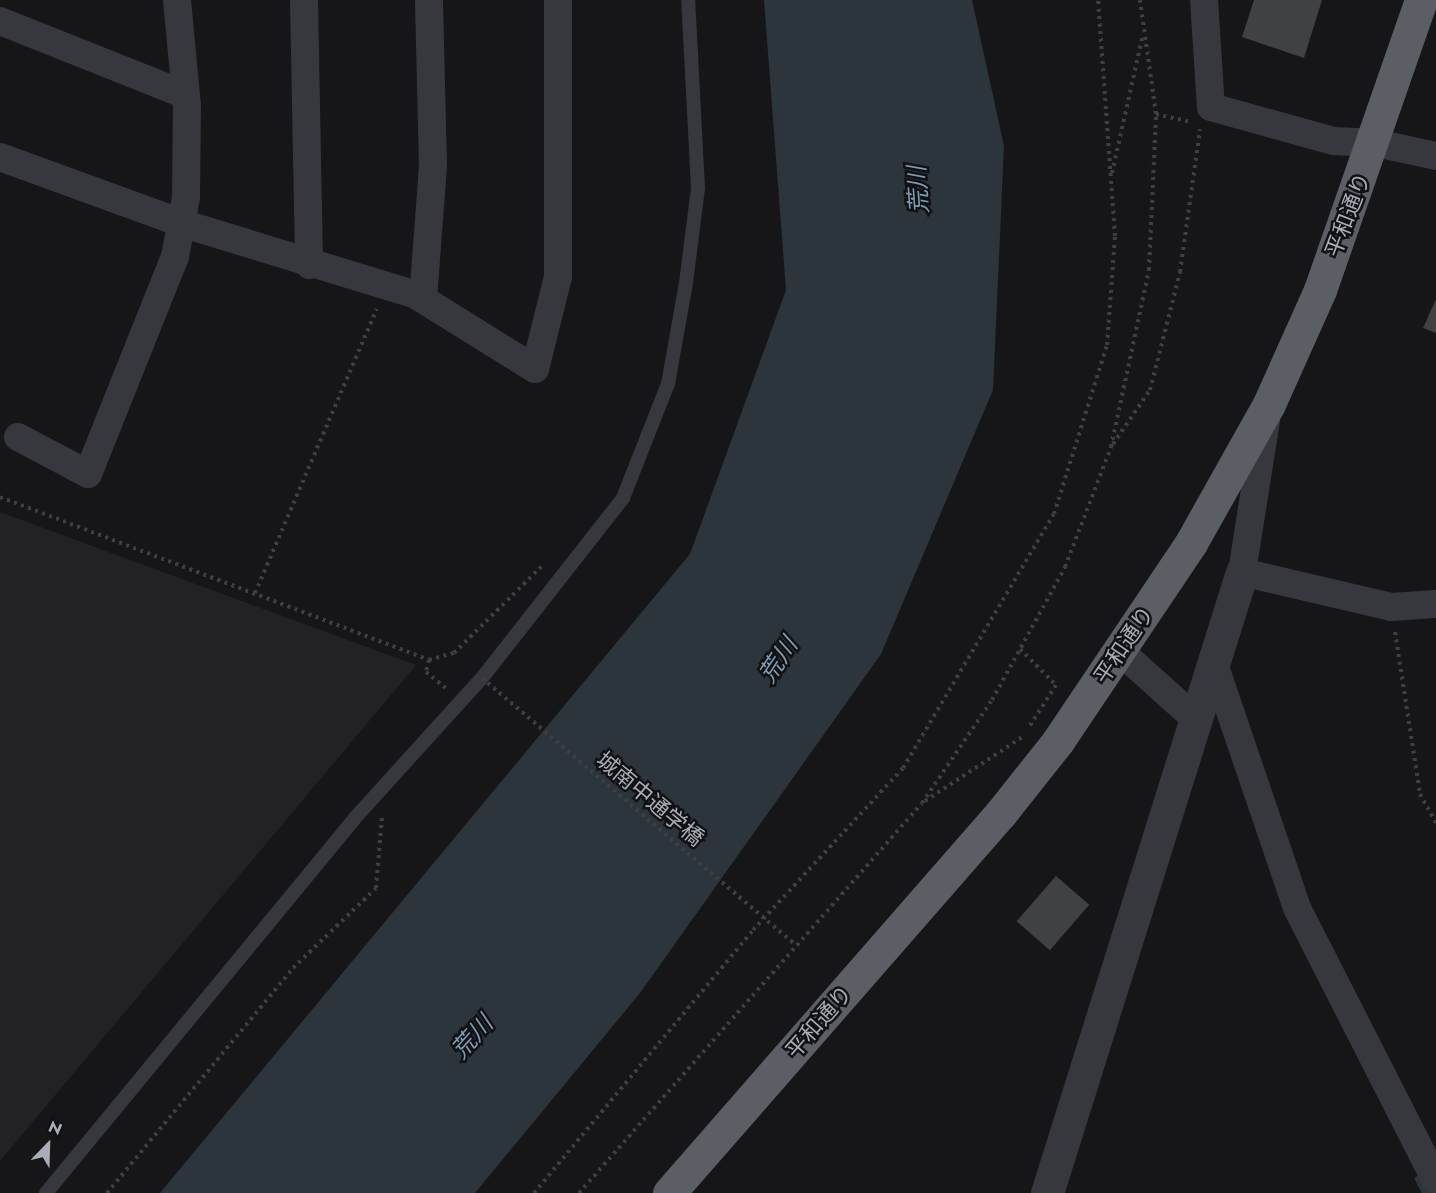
<!DOCTYPE html>
<meta charset="utf-8">
<style>
body{margin:0}
#map{position:relative;width:1436px;height:1193px;overflow:hidden;background:#161618;font-family:Jost,"Noto Sans JP",sans-serif}
div>[style]{position:absolute}
[style*='--x']{left:calc(var(--x)*1px);top:calc(var(--y)*1px);width:calc(var(--w)*1px);rotate:calc(var(--a)*1deg)}
.built>*{inset:0;background:#222225}
.water>*{inset:0;background:#2c353c}
.stream>*{height:8px;margin:-4px;padding:0 4px;transform-origin:4px;border-radius:4px;background:#2c353c}
.building>*{inset:0;background:#404145;transform-origin:0 0}
.path>*{height:4px;margin-top:-2px;transform-origin:0;background:repeating-linear-gradient(90deg,#3d3f44 0 3px,transparent 0 7.5px)}
.service>*{height:14px;margin:-7px;padding:0 7px;transform-origin:7px;border-radius:7px;background:#37383d}
.minor>*{height:28px;margin:-14px;padding:0 14px;transform-origin:14px;border-radius:14px;background:#37383d}
.tertiary>*{height:33px;margin:-16.5px;padding:0 16.5px;transform-origin:16.5px;border-radius:16.5px;background:#37383d}
.trunk>*{height:33px;margin:-16.5px;padding:0 16.5px;transform-origin:16.5px;border-radius:16.5px;background:#5b5e65}
.path-bridge>*{height:4px;margin-top:-2px;transform-origin:0;background:repeating-linear-gradient(90deg,#3d3f44 0 3px,transparent 0 7.5px)}
span{translate:-50% -50%;white-space:nowrap;text-align:center;line-height:1.15;-webkit-text-stroke:5px #111113;paint-order:stroke}
.street-label{font-size:22px;color:#a8adb8}
.water-label{font-size:24px;color:#7f9bb3;font-style:italic}
.north{position:absolute;left:18px;top:1115px;width:60px;height:60px;-webkit-text-stroke:4px #111113;paint-order:stroke;rotate:23deg;font-size:16px;font-weight:700;line-height:24px;text-align:center;color:#a8adb8}
.north::after{content:'';display:block;margin:auto;width:21px;height:27px;background:#a8adb8;clip-path:polygon(50% 0,100% 100%,50% 72%,0 100%)}
</style>
<div id="map">
<div class="built">
<i style="clip-path:polygon(0 512px,416px 665px,0 1161px)"></i>
</div>
<div class="water">
<i style="clip-path:polygon(764px 0,972px 0,1004px 146px,993px 390px,881px 654px,640px 993px,475px 1193px,160px 1193px,690px 554px,786px 290px)"></i>
</div>
<div class="stream">
<i style="--x:1419;--y:1179;--w:16;--a:63"></i>
</div>
<div class="building">
<i style="clip-path:polygon(1254px 0,1322px 0,1304px 58px,1242px 37px)"></i>
<i style="clip-path:polygon(1436px 299px,1436px 333px,1423px 328px)"></i>
<i style="left:1056px;top:876px;width:44px;height:60px;rotate:41deg"></i>
</div>
<div class="path">
<i style="--x:1156;--y:114;--w:36;--a:13"></i>
<i style="--x:1112;--y:173;--w:142;--a:-77.4"></i>
<i style="--x:1113;--y:444;--w:65;--a:-55.6"></i>
<i style="--x:1150;--y:390;--w:122;--a:-75.7"></i>
<i style="--x:1180;--y:272;--w:144;--a:-82"></i>
<i style="--x:0;--y:497;--w:459;--a:20.8"></i>
<i style="--x:429;--y:660;--w:26;--a:-16"></i>
<i style="--x:454;--y:653;--w:127;--a:-44.7"></i>
<i style="--x:255;--y:593;--w:309;--a:-66.8"></i>
<i style="--x:1395;--y:632;--w:164;--a:81.2"></i>
<i style="--x:1420;--y:794;--w:33;--a:61"></i>
<i style="--x:1020;--y:649;--w:51;--a:45"></i>
<i style="--x:1056;--y:685;--w:50;--a:122.7"></i>
<i style="--x:429;--y:660;--w:12;--a:104"></i>
<i style="--x:426;--y:672;--w:27;--a:39"></i>
<i style="--x:925;--y:801;--w:118;--a:-33.3"></i>
<i style="--x:107;--y:1193;--w:292;--a:-50.4"></i>
<i style="--x:293;--y:968;--w:115;--a:-43.9"></i>
<i style="--x:376;--y:888;--w:71;--a:-85.2"></i>
<i style="--x:534;--y:1193;--w:342;--a:-50.2"></i>
<i style="--x:753;--y:930;--w:221;--a:-47.2"></i>
<i style="--x:903;--y:768;--w:295;--a:-59.3"></i>
<i style="--x:1054;--y:514;--w:177;--a:-72.6"></i>
<i style="--x:1107;--y:345;--w:109;--a:-85.8"></i>
<i style="--x:1115;--y:236;--w:237;--a:-94.1"></i>
<i style="--x:579;--y:1193;--w:519;--a:-48.67"></i>
<i style="--x:922;--y:803;--w:125;--a:-55.8"></i>
<i style="--x:992;--y:700;--w:152;--a:-61.2"></i>
<i style="--x:1065;--y:567;--w:129;--a:-69"></i>
<i style="--x:1111;--y:447;--w:181;--a:-77.9"></i>
<i style="--x:1149;--y:270;--w:156;--a:-87.4"></i>
<i style="--x:1156;--y:114;--w:115;--a:-98"></i>
</div>
<div class="service">
<i style="--x:46;--y:1193;--w:484;--a:-50.5"></i>
<i style="--x:354;--y:819;--w:190;--a:-47.8"></i>
<i style="--x:482;--y:678;--w:229;--a:-51.9"></i>
<i style="--x:623;--y:498;--w:123;--a:-68.5"></i>
<i style="--x:668;--y:384;--w:103;--a:-79.9"></i>
<i style="--x:686;--y:283;--w:96;--a:-82.8"></i>
<i style="--x:698;--y:188;--w:188;--a:-93"></i>
</div>
<div class="minor">
<i style="--x:304;--y:0;--w:265;--a:88.9"></i>
<i style="--x:1204;--y:0;--w:107;--a:86.3"></i>
<i style="--x:1211;--y:107;--w:128;--a:15.5"></i>
<i style="--x:1334;--y:141;--w:42;--a:2.7"></i>
<i style="--x:1376;--y:143;--w:61;--a:12.2"></i>
<i style="--x:0;--y:21;--w:200;--a:21.7"></i>
<i style="--x:0;--y:157;--w:193;--a:20"></i>
<i style="--x:181;--y:223;--w:246;--a:17"></i>
<i style="--x:416;--y:295;--w:140;--a:31.9"></i>
<i style="--x:535;--y:369;--w:95;--a:-76"></i>
<i style="--x:558;--y:277;--w:277;--a:-90"></i>
<i style="--x:423;--y:299;--w:133;--a:-85.7"></i>
<i style="--x:433;--y:166;--w:166;--a:-91.4"></i>
<i style="--x:1267;--y:414;--w:160;--a:99"></i>
<i style="--x:1242;--y:572;--w:153;--a:13.2"></i>
<i style="--x:1391;--y:607;--w:45;--a:-3.8"></i>
<i style="--x:18;--y:437;--w:79;--a:27.9"></i>
<i style="--x:88;--y:474;--w:234;--a:-68.2"></i>
<i style="--x:175;--y:257;--w:61;--a:-79.6"></i>
<i style="--x:186;--y:197;--w:91;--a:-89.4"></i>
<i style="--x:187;--y:106;--w:106;--a:-95.4"></i>
<i style="--x:1121;--y:652;--w:103;--a:41.9"></i>
<i style="--x:1214;--y:664;--w:258;--a:71.2"></i>
<i style="--x:1297;--y:908;--w:306;--a:63"></i>
</div>
<div class="tertiary">
<i style="--x:1047;--y:1193;--w:651;--a:-72.57"></i>
</div>
<div class="trunk">
<i style="--x:669;--y:1193;--w:505;--a:-48.86"></i>
<i style="--x:1001;--y:813;--w:92;--a:-51.6"></i>
<i style="--x:1058;--y:741;--w:239;--a:-56.1"></i>
<i style="--x:1191;--y:543;--w:159;--a:-60.7"></i>
<i style="--x:1269;--y:404;--w:125;--a:-65.9"></i>
<i style="--x:1320;--y:290;--w:307;--a:-70.8"></i>
</div>
<div class="path-bridge">
<i style="--x:482;--y:678;--w:412;--a:40.4"></i>
</div>
<div class="street-label">
<span style="left:1348px;top:215px;rotate:-69deg">平和通り</span>
<span style="left:1124px;top:645px;rotate:-56deg">平和通り</span>
<span style="left:650px;top:799px;rotate:40deg">城南中通学橋</span>
<span style="left:819px;top:1022px;rotate:-49deg">平和通り</span>
</div>
<div class="water-label">
<span style="left:918px;top:190px;rotate:-94deg">荒川</span>
<span style="left:778px;top:660px;rotate:-56deg">荒川</span>
<span style="left:472px;top:1037px;rotate:-48deg">荒川</span>
</div>
<div class="north">N</div>
</div>
